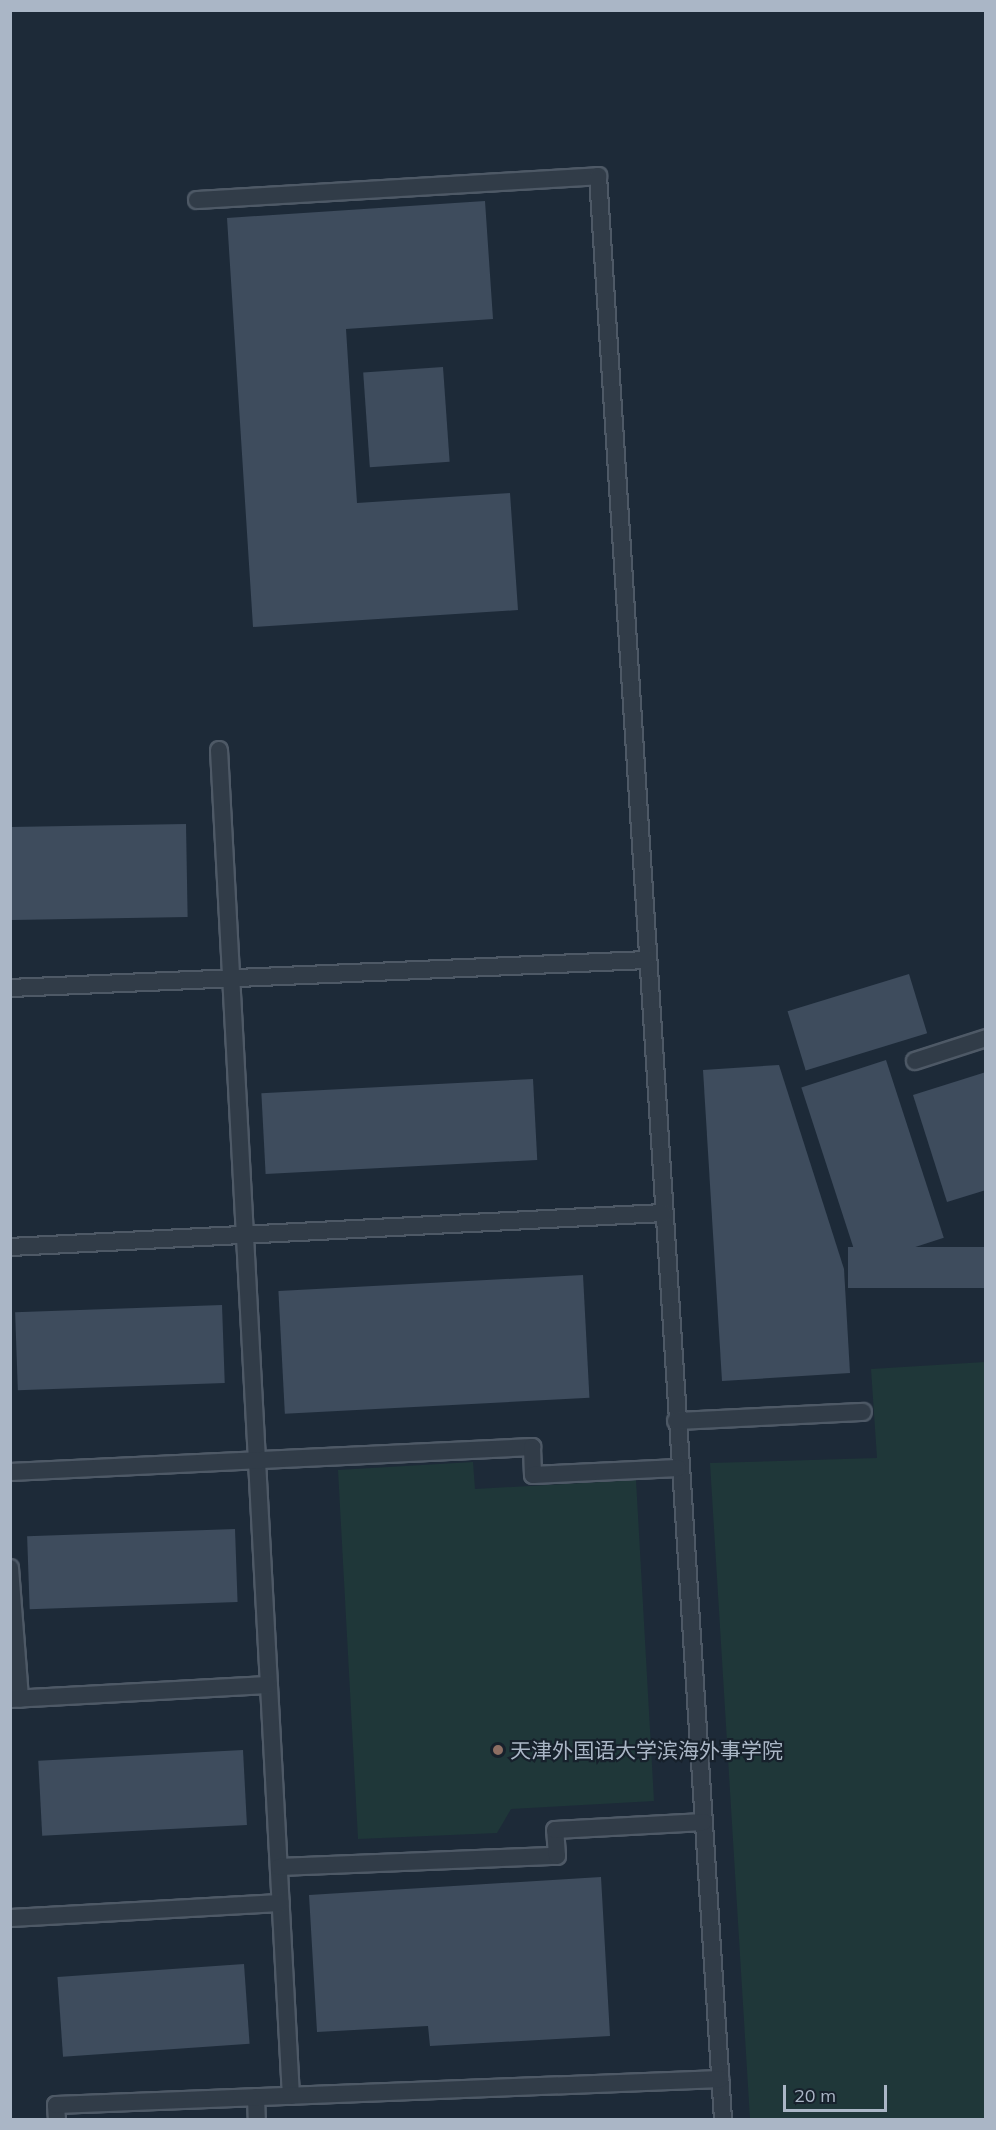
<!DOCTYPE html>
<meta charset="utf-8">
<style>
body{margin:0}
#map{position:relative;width:996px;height:2130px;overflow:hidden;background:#1d2a38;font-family:Mulish,"Noto Sans SC",sans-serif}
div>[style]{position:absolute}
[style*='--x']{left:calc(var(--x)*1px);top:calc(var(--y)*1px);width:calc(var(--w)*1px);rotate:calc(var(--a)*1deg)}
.green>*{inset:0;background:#1f3739}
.building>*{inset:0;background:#3e4c5d;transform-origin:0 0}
.roads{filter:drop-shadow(2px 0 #4e5966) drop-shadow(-2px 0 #4e5966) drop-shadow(0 2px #4e5966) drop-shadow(0 -2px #4e5966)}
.service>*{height:16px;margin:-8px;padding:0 8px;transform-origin:8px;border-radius:8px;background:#313c48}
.dots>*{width:16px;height:16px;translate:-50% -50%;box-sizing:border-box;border:3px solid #17212c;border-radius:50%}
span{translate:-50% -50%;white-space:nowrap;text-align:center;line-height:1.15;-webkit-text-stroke:4.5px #17212c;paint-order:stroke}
.poi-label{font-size:21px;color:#aab6c6}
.left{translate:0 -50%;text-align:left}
.frame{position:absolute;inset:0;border:12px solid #aab6c6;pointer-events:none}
.scale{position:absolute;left:783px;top:2085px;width:104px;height:27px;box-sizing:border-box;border:3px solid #aab6c6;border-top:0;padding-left:8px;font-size:18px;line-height:21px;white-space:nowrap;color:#aab6c6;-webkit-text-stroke:4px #17212c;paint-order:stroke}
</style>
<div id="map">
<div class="green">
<i style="clip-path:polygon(985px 1362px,985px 2119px,750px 2119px,710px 1463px,877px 1458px,871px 1369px)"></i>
<i style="clip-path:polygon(473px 1462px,475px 1489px,636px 1480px,654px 1801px,511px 1809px,497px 1833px,358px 1839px,338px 1470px)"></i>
</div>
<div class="building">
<i style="clip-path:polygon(485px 201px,493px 319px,346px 329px,357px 503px,510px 493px,518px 610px,253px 627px,227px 218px)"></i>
<i style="left:443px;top:367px;width:95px;height:80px;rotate:86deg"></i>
<i style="left:186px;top:824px;width:93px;height:176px;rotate:89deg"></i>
<i style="left:909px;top:974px;width:62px;height:127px;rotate:73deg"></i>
<i style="left:886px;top:1060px;width:187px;height:89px;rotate:72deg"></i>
<i style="clip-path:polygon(779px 1065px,844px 1269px,850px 1373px,722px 1381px,703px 1070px)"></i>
<i style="clip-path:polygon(986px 1072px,986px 1190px,947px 1202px,913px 1095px)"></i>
<i style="left:533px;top:1079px;width:81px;height:272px;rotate:87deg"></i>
<i style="left:986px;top:1247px;width:41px;height:138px;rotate:90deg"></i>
<i style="left:583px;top:1275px;width:123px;height:305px;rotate:87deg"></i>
<i style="left:222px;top:1305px;width:78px;height:207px;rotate:88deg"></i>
<i style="left:235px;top:1529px;width:73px;height:208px;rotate:88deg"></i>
<i style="left:243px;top:1750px;width:75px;height:205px;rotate:87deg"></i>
<i style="clip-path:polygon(601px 1877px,610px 2036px,430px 2046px,428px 2026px,317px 2032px,309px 1895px)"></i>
<i style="left:244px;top:1964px;width:80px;height:187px;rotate:86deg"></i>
</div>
<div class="roads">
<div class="service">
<i style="--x:197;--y:200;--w:402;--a:-3.4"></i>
<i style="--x:598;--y:176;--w:1948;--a:86.32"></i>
<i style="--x:219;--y:750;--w:1348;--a:86.94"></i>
<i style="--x:10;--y:988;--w:636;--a:-2.52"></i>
<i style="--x:915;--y:1061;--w:75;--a:-17.9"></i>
<i style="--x:10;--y:1247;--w:654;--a:-2.98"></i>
<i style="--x:676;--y:1421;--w:187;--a:-2.8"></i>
<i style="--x:10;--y:1472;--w:523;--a:-2.74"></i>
<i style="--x:532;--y:1447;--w:28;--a:88"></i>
<i style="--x:533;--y:1475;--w:145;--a:-2.8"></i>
<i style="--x:10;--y:1568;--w:131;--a:85.6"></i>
<i style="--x:10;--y:1699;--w:259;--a:-3.1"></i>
<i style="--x:279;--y:1867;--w:278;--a:-2.3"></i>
<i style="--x:557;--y:1856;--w:26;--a:-94"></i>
<i style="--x:555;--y:1830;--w:149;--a:-3.1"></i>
<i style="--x:10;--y:1918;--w:271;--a:-3.2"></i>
<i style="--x:256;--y:2097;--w:23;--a:88"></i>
<i style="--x:57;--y:2120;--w:15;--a:-94"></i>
<i style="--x:56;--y:2105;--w:665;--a:-2.24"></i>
</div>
</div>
<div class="dots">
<i style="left:498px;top:1750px;background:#8d6e63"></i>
</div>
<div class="poi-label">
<span class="left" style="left:510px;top:1750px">天津外国语大学滨海外事学院</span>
</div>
<div class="frame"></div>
<div class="scale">20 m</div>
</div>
